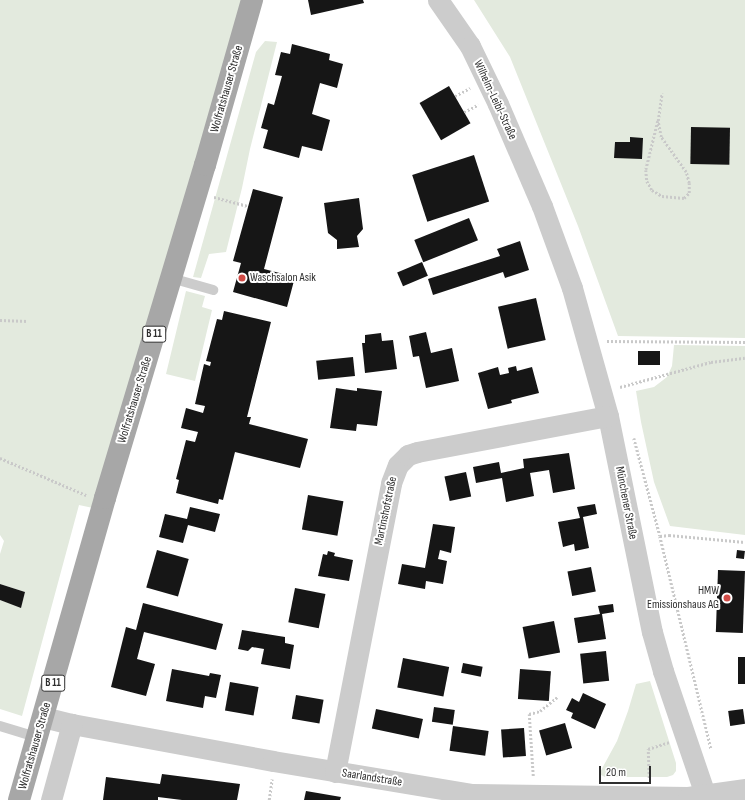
<!DOCTYPE html>
<meta charset="utf-8">
<style>
body{margin:0}
#map{position:relative;width:745px;height:800px;overflow:hidden;background:#fff;font-family:"Sofia Sans Condensed",sans-serif}
div>[style]{position:absolute}
[style*='--x']{left:calc(var(--x)*1px);top:calc(var(--y)*1px);width:calc(var(--w)*1px);rotate:calc(var(--a)*1deg)}
.green>*{inset:0;background:#e3eade}
.building>*{inset:0;background:#161616;transform-origin:0 0}
.path>*{height:2.5px;margin-top:-1.25px;transform-origin:0;background:repeating-linear-gradient(90deg,#c9c9c9 0 2px,transparent 0 4px)}
.lane>*{height:10px;margin:-5px;padding:0 5px;transform-origin:5px;border-radius:5px;background:#ccc}
.street>*{height:21px;margin:-10.5px;padding:0 10.5px;transform-origin:10.5px;border-radius:10.5px;background:#ccc}
.primary>*{height:22px;margin:-11px;padding:0 11px;transform-origin:11px;border-radius:11px;background:#a7a7a7}
.dots>*{width:11px;height:11px;translate:-50% -50%;box-sizing:border-box;border:2px solid #fff;border-radius:50%}
span{translate:-50% -50%;white-space:nowrap;text-align:center;line-height:1.15;-webkit-text-stroke:4px #fff;paint-order:stroke}
.shield-label span{padding:1px 3px;background:#fff;border:1px solid;border-radius:3px;-webkit-text-stroke-width:0}
.shield-label{font-size:11px;color:#2f2f2f;font-weight:700}
.street-label{font-size:12px;color:#2f2f2f}
.poi-label{font-size:12px;color:#2f2f2f}
.left{translate:0 -50%;text-align:left}
.right{translate:-100% -50%;text-align:right}
.scale{position:absolute;left:599px;top:766px;width:52px;height:18px;box-sizing:border-box;border:2px solid #2f2f2f;border-top:0;padding-left:5px;font-size:12px;line-height:14px;white-space:nowrap;color:#2f2f2f;-webkit-text-stroke:3px #fff;paint-order:stroke}
</style>
<div id="map">
<div class="green">
<i style="clip-path:polygon(0 0,242px 0,191px 179px,93px 508px,79px 505px,22px 716px,0 709px,0 600px,21px 607px,25px 592px,0 584px,0 554px,4px 541px,0 535px)"></i>
<i style="clip-path:polygon(474px 0,745px 0,745px 338px,618px 336px,578px 226px,510px 57px)"></i>
<i style="clip-path:polygon(265px 41px,277px 42px,250px 149px,242px 188px,226px 252px,209px 254px,201px 278px,193px 277px,256px 52px)"></i>
<i style="clip-path:polygon(186px 291px,205px 296px,202px 307px,212px 310px,195px 381px,166px 374px)"></i>
<i style="clip-path:polygon(674px 345px,745px 346px,745px 535px,670px 526px,654px 482px,641px 422px,636px 391px,654px 387px,667px 377px,672px 366px)"></i>
<i style="clip-path:polygon(650px 681px,676px 763px,676px 771px,673px 775px,667px 777px,605px 777px,599px 774px,617px 741px,628px 711px,636px 684px)"></i>
</div>
<div class="building">
<i style="clip-path:polygon(308px 0,363px 0,364px 3px,311px 15px)"></i>
<i style="clip-path:polygon(292px 44px,330px 54px,329px 60px,343px 64px,337px 88px,320px 83px,312px 114px,330px 120px,322px 151px,302px 146px,299px 158px,263px 148px,268px 130px,261px 128px,268px 103px,274px 105px,282px 76px,275px 75px,281px 52px,290px 54px)"></i>
<i style="left:449px;top:86px;width:43px;height:34px;rotate:60deg"></i>
<i style="left:691px;top:127px;width:39px;height:37px;rotate:1deg"></i>
<i style="clip-path:polygon(630px 137px,643px 138px,642px 159px,614px 158px,615px 142px,630px 142px)"></i>
<i style="left:474px;top:155px;width:49px;height:65px;rotate:72deg"></i>
<i style="clip-path:polygon(253px 189px,283px 197px,264px 269px,295px 277px,287px 307px,233px 292px,241px 263px,233px 261px)"></i>
<i style="clip-path:polygon(359px 198px,363px 229px,357px 236px,359px 247px,337px 249px,337px 240px,328px 233px,324px 203px)"></i>
<i style="left:469px;top:218px;width:24px;height:59px;rotate:68deg"></i>
<i style="clip-path:polygon(520px 241px,529px 270px,505px 278px,503px 272px,433px 295px,428px 279px,500px 256px,497px 249px)"></i>
<i style="left:422px;top:262px;width:15px;height:27px;rotate:67deg"></i>
<i style="left:536px;top:298px;width:43px;height:39px;rotate:77deg"></i>
<i style="clip-path:polygon(224px 311px,271px 322px,247px 417px,251px 417px,249px 424px,308px 439px,300px 468px,235px 452px,223px 500px,219px 499px,218px 504px,176px 493px,179px 480px,176px 479px,186px 440px,195px 442px,198px 432px,181px 428px,186px 408px,203px 413px,205px 406px,195px 404px,204px 364px,210px 366px,211px 362px,206px 361px,217px 319px,222px 320px)"></i>
<i style="clip-path:polygon(426px 332px,431px 353px,452px 348px,459px 381px,426px 388px,419px 356px,413px 357px,409px 336px)"></i>
<i style="clip-path:polygon(381px 333px,382px 341px,393px 340px,397px 369px,365px 373px,362px 343px,365px 343px,365px 335px)"></i>
<i style="left:638px;top:351px;width:22px;height:14px"></i>
<i style="left:353px;top:357px;width:19px;height:37px;rotate:84deg"></i>
<i style="clip-path:polygon(516px 366px,517px 371px,532px 367px,539px 393px,511px 400px,512px 403px,488px 409px,478px 373px,498px 367px,500px 375px,509px 373px,508px 368px)"></i>
<i style="clip-path:polygon(336px 388px,357px 391px,357px 388px,382px 391px,377px 426px,357px 424px,356px 431px,330px 428px)"></i>
<i style="clip-path:polygon(569px 453px,575px 489px,553px 493px,549px 470px,530px 473px,534px 496px,506px 502px,502px 478px,476px 483px,473px 467px,499px 462px,501px 473px,524px 468px,523px 459px)"></i>
<i style="left:466px;top:472px;width:25px;height:22px;rotate:78deg"></i>
<i style="left:308px;top:495px;width:36px;height:35px;rotate:10deg"></i>
<i style="clip-path:polygon(595px 504px,597px 514px,583px 517px,589px 548px,575px 551px,574px 544px,563px 547px,558px 522px,580px 518px,577px 507px)"></i>
<i style="clip-path:polygon(190px 507px,220px 514px,215px 532px,188px 525px,183px 543px,159px 537px,165px 514px,187px 519px)"></i>
<i style="clip-path:polygon(433px 524px,455px 527px,451px 553px,440px 550px,438px 559px,447px 561px,443px 584px,426px 581px,425px 589px,398px 584px,402px 564px,425px 568px)"></i>
<i style="left:157px;top:550px;width:33px;height:39px;rotate:16deg"></i>
<i style="left:737px;top:550px;width:8px;height:8px;rotate:7deg"></i>
<i style="clip-path:polygon(328px 551px,335px 553px,334px 556px,353px 560px,349px 581px,318px 576px,323px 554px,327px 555px)"></i>
<i style="left:591px;top:567px;width:25px;height:24px;rotate:79deg"></i>
<i style="left:718px;top:570px;width:27px;height:62px;rotate:2deg"></i>
<i style="clip-path:polygon(0 584px,25px 592px,21px 608px,0 600px)"></i>
<i style="left:295px;top:588px;width:31px;height:35px;rotate:11deg"></i>
<i style="clip-path:polygon(143px 603px,223px 624px,216px 650px,144px 632px,137px 659px,155px 664px,146px 696px,111px 687px,126px 627px,136px 630px)"></i>
<i style="clip-path:polygon(613px 604px,614px 612px,602px 614px,606px 639px,578px 643px,574px 618px,600px 614px,598px 606px)"></i>
<i style="left:554px;top:621px;width:32px;height:32px;rotate:79deg"></i>
<i style="clip-path:polygon(242px 630px,285px 637px,285px 643px,294px 645px,290px 669px,261px 664px,264px 649px,252px 647px,248px 651px,238px 649px)"></i>
<i style="left:606px;top:651px;width:30px;height:26px;rotate:84deg"></i>
<i style="left:738px;top:657px;width:7px;height:27px"></i>
<i style="left:403px;top:658px;width:47px;height:30px;rotate:11deg"></i>
<i style="left:463px;top:663px;width:20px;height:10px;rotate:11deg"></i>
<i style="clip-path:polygon(172px 669px,209px 676px,210px 673px,221px 675px,216px 698px,205px 696px,203px 708px,166px 701px)"></i>
<i style="left:520px;top:669px;width:31px;height:30px;rotate:4deg"></i>
<i style="left:230px;top:682px;width:29px;height:29px;rotate:10deg"></i>
<i style="clip-path:polygon(583px 693px,606px 704px,595px 729px,571px 718px,573px 713px,566px 710px,572px 698px,579px 702px)"></i>
<i style="left:296px;top:695px;width:28px;height:24px;rotate:10deg"></i>
<i style="left:434px;top:707px;width:21px;height:15px;rotate:8deg"></i>
<i style="left:376px;top:709px;width:48px;height:20px;rotate:12deg"></i>
<i style="left:743px;top:709px;width:15px;height:15px;rotate:82deg"></i>
<i style="left:565px;top:723px;width:26px;height:27px;rotate:74deg"></i>
<i style="left:453px;top:726px;width:36px;height:25px;rotate:8deg"></i>
<i style="left:524px;top:728px;width:28px;height:23px;rotate:86deg"></i>
<i style="clip-path:polygon(162px 774px,240px 784px,237px 800px,182px 800px,158px 797px,158px 800px,103px 800px,106px 777px,160px 784px)"></i>
<i style="clip-path:polygon(306px 791px,341px 797px,340px 800px,304px 800px)"></i>
</div>
<div class="path">
<i style="--x:455;--y:96;--w:17;--a:-28"></i>
<i style="--x:464;--y:112;--w:16;--a:-27"></i>
<i style="--x:658;--y:121;--w:50;--a:103.8"></i>
<i style="--x:646;--y:170;--w:11;--a:85"></i>
<i style="--x:647;--y:181;--w:10;--a:61"></i>
<i style="--x:652;--y:190;--w:12;--a:31"></i>
<i style="--x:662;--y:196;--w:22;--a:5"></i>
<i style="--x:684;--y:198;--w:7;--a:-45"></i>
<i style="--x:689;--y:193;--w:10;--a:-90"></i>
<i style="--x:689;--y:183;--w:11;--a:-105"></i>
<i style="--x:686;--y:172;--w:43;--a:-125.5"></i>
<i style="--x:661;--y:137;--w:16;--a:-101"></i>
<i style="--x:658;--y:121;--w:28;--a:-82"></i>
<i style="--x:214;--y:197;--w:35;--a:15"></i>
<i style="--x:0;--y:320;--w:28;--a:2"></i>
<i style="--x:607;--y:341;--w:138;--a:0.4"></i>
<i style="--x:620;--y:387;--w:94;--a:-15.4"></i>
<i style="--x:711;--y:362;--w:34;--a:-7"></i>
<i style="--x:634;--y:438;--w:101;--a:75.1"></i>
<i style="--x:660;--y:536;--w:219;--a:76.5"></i>
<i style="--x:0;--y:458;--w:94;--a:23.3"></i>
<i style="--x:660;--y:536;--w:9;--a:-6"></i>
<i style="--x:669;--y:535;--w:76;--a:5.3"></i>
<i style="--x:533;--y:776;--w:62;--a:-93.7"></i>
<i style="--x:529;--y:714;--w:11;--a:-15"></i>
<i style="--x:540;--y:711;--w:22;--a:-39"></i>
<i style="--x:649;--y:778;--w:29;--a:-92"></i>
<i style="--x:648;--y:749;--w:22;--a:-18"></i>
<i style="--x:269;--y:800;--w:21;--a:-82"></i>
</div>
<div class="lane">
<i style="--x:171;--y:278;--w:44;--a:15.9"></i>
<i style="--x:0;--y:726;--w:39;--a:17"></i>
</div>
<div class="street">
<i style="--x:438;--y:0;--w:56;--a:55.2"></i>
<i style="--x:470;--y:46;--w:64;--a:64.2"></i>
<i style="--x:498;--y:104;--w:111;--a:66.7"></i>
<i style="--x:542;--y:206;--w:87;--a:69.9"></i>
<i style="--x:572;--y:288;--w:133;--a:74.3"></i>
<i style="--x:608;--y:416;--w:220;--a:78.5"></i>
<i style="--x:652;--y:632;--w:41;--a:74.2"></i>
<i style="--x:663;--y:671;--w:136;--a:71.2"></i>
<i style="--x:43;--y:717;--w:30;--a:14"></i>
<i style="--x:72;--y:724;--w:204;--a:10.4"></i>
<i style="--x:273;--y:761;--w:202;--a:9.4"></i>
<i style="--x:472;--y:794;--w:216;--a:0.8"></i>
<i style="--x:688;--y:797;--w:58;--a:-8"></i>
<i style="--x:335;--y:772;--w:294;--a:-79"></i>
<i style="--x:391;--y:483;--w:19;--a:-69"></i>
<i style="--x:398;--y:465;--w:14;--a:-45"></i>
<i style="--x:408;--y:455;--w:9;--a:-18"></i>
<i style="--x:417;--y:452;--w:194;--a:-10.7"></i>
<i style="--x:51;--y:800;--w:79;--a:-74.6"></i>
</div>
<div class="primary">
<i style="--x:19;--y:800;--w:314;--a:-74.1"></i>
<i style="--x:105;--y:498;--w:348;--a:-73.3"></i>
<i style="--x:205;--y:165;--w:172;--a:-74.1"></i>
</div>
<div class="dots">
<i style="left:242px;top:278px;background:#d14b46"></i>
<i style="left:727px;top:598px;background:#d14b46"></i>
</div>
<div class="shield-label">
<span style="left:154px;top:334px">B 11</span>
<span style="left:53px;top:683px">B 11</span>
</div>
<div class="street-label">
<span style="left:227px;top:89px;rotate:-74deg">Wolfratshauser Straße</span>
<span style="left:495px;top:100px;rotate:65deg">Wilhelm-Leibl-Straße</span>
<span style="left:135px;top:400px;rotate:-73deg">Wolfratshauser Straße</span>
<span style="left:626px;top:503px;rotate:79deg">Münchener Straße</span>
<span style="left:386px;top:511px;rotate:-78deg">Martinshofstraße</span>
<span style="left:35px;top:746px;rotate:-74deg">Wolfratshauser Straße</span>
<span style="left:372px;top:778px;rotate:9deg">Saarlandstraße</span>
</div>
<div class="poi-label">
<span class="left" style="left:250px;top:278px">Waschsalon Asik</span>
<span class="right" style="left:719px;top:598px">HMW<br>Emissionshaus AG</span>
</div>
<div class="scale">20 m</div>
</div>
